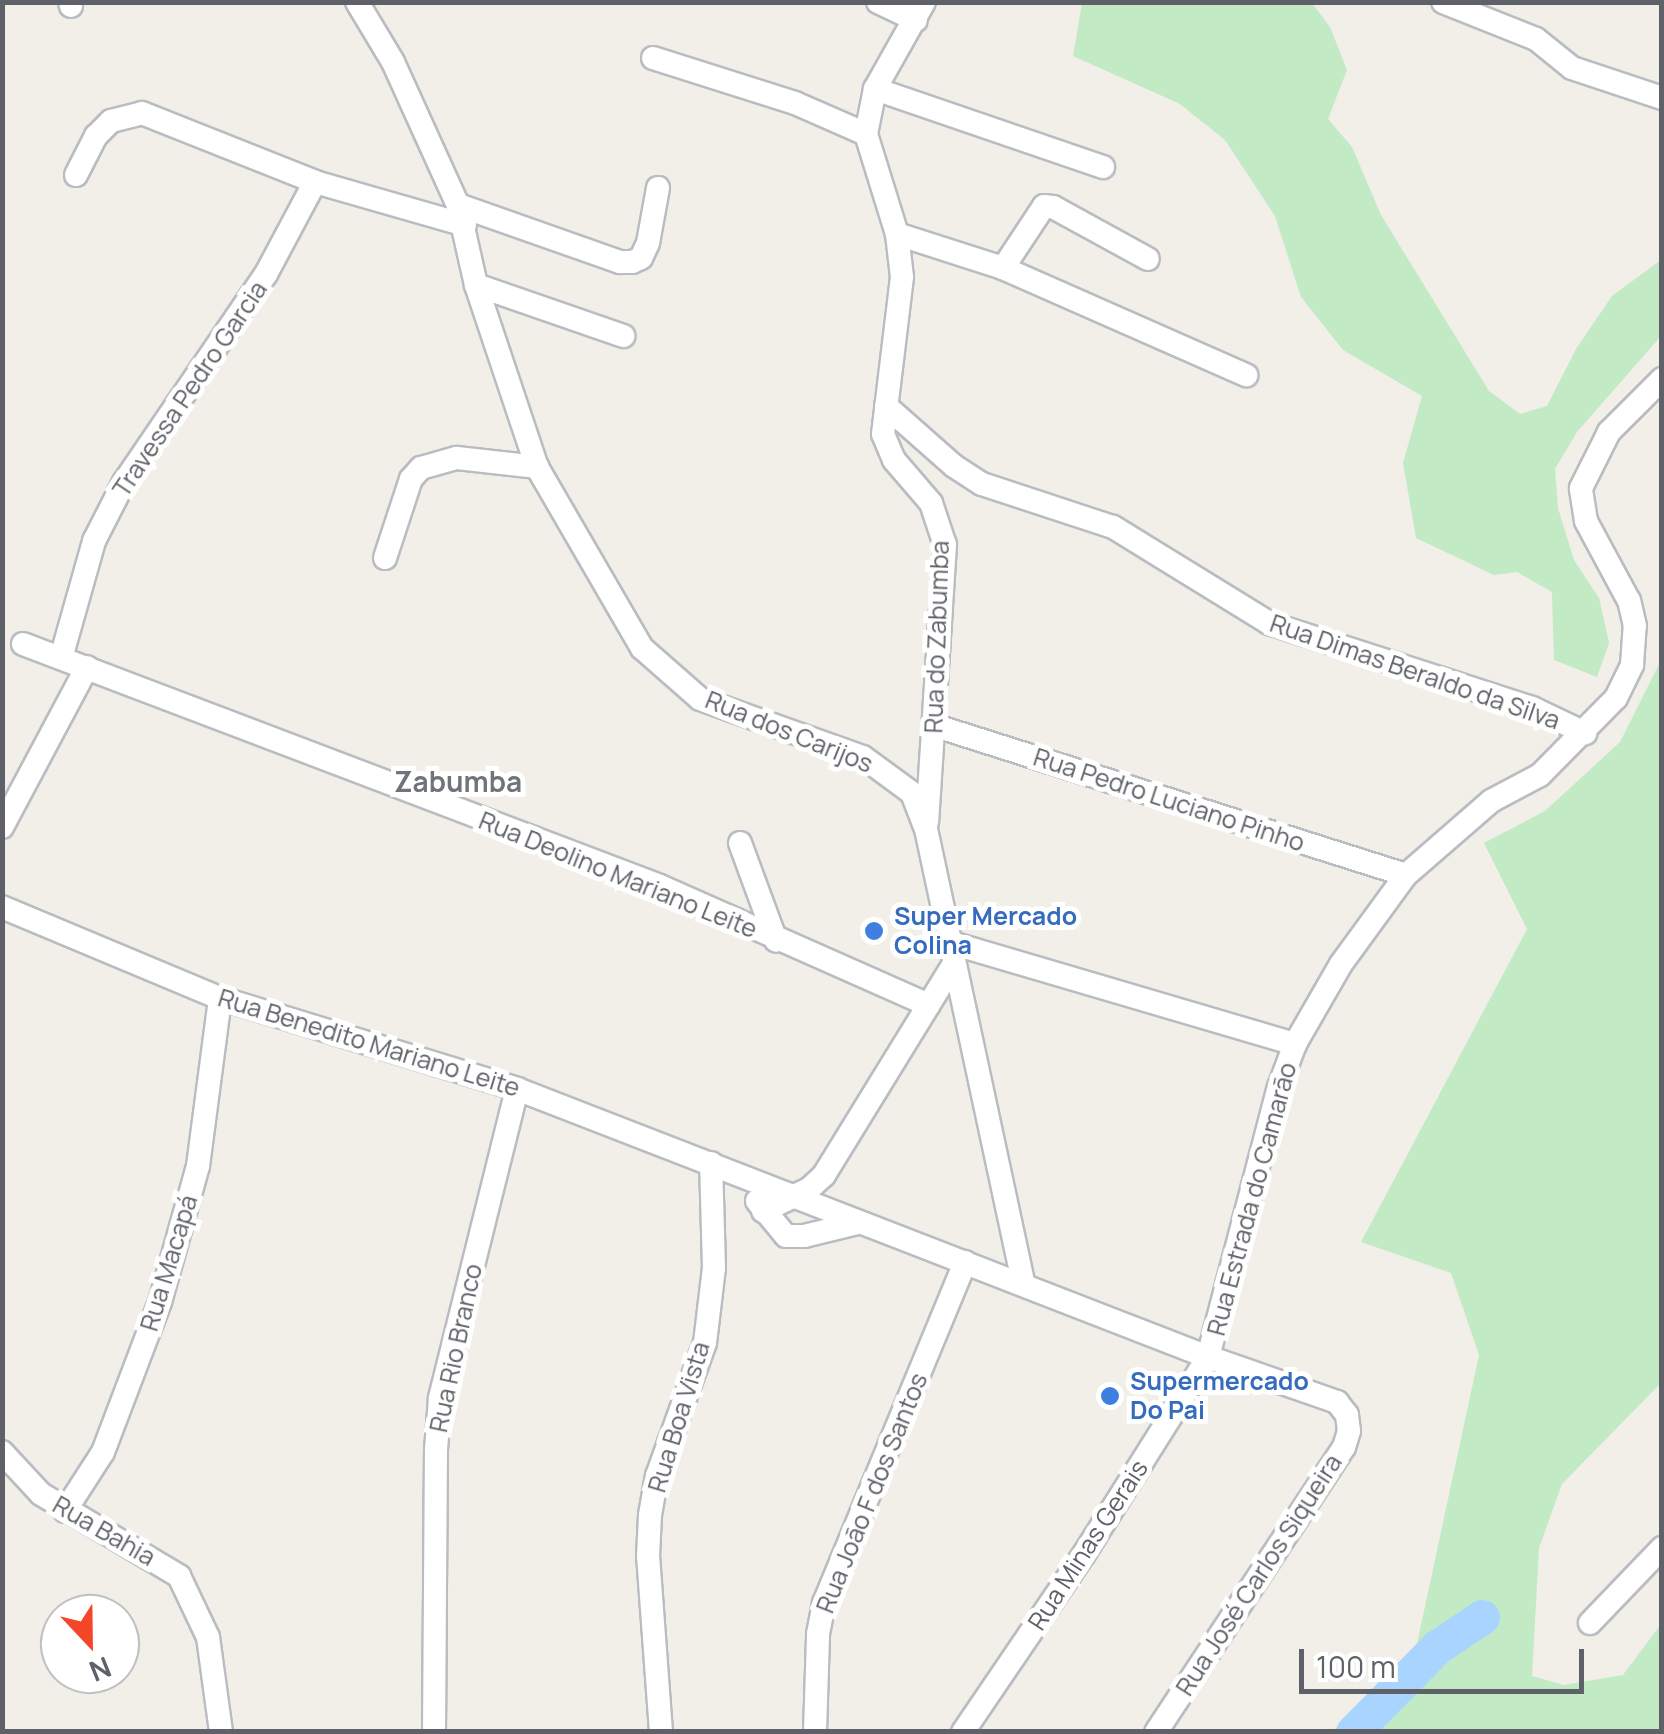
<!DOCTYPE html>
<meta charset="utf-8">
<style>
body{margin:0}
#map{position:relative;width:1664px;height:1734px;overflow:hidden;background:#f1efe7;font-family:Manrope,sans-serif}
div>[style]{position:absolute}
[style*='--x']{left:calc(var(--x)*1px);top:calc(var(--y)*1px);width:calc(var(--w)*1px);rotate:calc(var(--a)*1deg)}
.green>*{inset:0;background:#c2eac5}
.river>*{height:35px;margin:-17.5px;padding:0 17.5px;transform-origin:17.5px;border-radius:17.5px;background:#a9d4ff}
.roads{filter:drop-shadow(2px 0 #b9bcc1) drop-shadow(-2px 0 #b9bcc1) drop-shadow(0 2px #b9bcc1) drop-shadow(0 -2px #b9bcc1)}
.minor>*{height:22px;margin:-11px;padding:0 11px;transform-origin:11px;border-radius:11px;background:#fff}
.dots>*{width:28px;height:28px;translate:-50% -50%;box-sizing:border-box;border:5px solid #fff;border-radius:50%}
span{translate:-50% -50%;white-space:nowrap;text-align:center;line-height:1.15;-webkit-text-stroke:10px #fff;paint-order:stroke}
.street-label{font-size:25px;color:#5e6268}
.shop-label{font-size:25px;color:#366cbe;font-weight:700}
.left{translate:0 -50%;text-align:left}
.neighbourhood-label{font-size:28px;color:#6f747a;font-weight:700}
.frame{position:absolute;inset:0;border:5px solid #5e6268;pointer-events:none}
.north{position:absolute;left:40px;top:1594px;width:100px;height:100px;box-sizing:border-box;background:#fff;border:2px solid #bfc0c3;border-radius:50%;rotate:158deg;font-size:28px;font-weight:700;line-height:40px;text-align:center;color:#5e6268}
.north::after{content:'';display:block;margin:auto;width:35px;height:45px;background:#f54629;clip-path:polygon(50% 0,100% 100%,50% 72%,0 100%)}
.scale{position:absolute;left:1299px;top:1649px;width:285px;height:45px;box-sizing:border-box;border:5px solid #5e6268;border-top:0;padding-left:12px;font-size:30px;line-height:35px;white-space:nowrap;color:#5e6268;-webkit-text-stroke:8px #fff;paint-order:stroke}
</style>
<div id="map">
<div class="green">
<i style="clip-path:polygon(1082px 3px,1312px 3px,1330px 27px,1347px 70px,1328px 119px,1352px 147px,1381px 215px,1489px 391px,1520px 414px,1547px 406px,1576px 349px,1612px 296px,1661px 260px,1661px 336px,1577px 432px,1555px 469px,1558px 508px,1574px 560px,1599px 598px,1609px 643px,1597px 677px,1554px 660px,1552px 592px,1517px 572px,1494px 575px,1416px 538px,1403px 463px,1422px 396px,1343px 350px,1301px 297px,1275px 216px,1225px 140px,1180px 104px,1073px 56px)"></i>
<i style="clip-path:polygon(1661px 660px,1661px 1383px,1562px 1484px,1539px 1548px,1532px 1676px,1564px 1685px,1623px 1675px,1661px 1624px,1661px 1731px,1333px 1731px,1415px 1653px,1479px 1355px,1451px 1273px,1361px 1242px,1527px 929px,1484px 843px,1545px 811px,1620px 742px)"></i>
</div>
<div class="river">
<i style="--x:1353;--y:1732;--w:120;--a:-45.3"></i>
<i style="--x:1437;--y:1647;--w:54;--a:-33.7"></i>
</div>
<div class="roads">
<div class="minor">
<i style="--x:70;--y:2;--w:4;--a:76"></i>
<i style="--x:357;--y:2;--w:70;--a:59"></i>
<i style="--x:393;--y:62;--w:157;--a:65.6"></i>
<i style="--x:458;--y:205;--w:82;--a:77.3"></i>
<i style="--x:476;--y:285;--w:192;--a:71.5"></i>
<i style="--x:537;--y:467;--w:209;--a:59.9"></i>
<i style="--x:642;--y:648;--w:77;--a:41.3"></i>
<i style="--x:700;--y:699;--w:173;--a:19.6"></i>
<i style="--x:863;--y:757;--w:61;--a:36.3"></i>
<i style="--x:912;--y:793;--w:39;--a:69"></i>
<i style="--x:926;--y:829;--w:464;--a:77.9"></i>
<i style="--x:878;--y:2;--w:42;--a:25.3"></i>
<i style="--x:924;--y:2;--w:100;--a:119.4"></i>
<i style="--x:875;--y:89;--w:46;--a:101.3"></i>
<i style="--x:866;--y:134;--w:105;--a:72.8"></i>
<i style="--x:897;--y:234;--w:43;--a:83.4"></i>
<i style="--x:902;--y:277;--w:158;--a:96.9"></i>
<i style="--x:883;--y:434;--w:28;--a:67"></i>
<i style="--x:894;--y:460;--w:57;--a:49.3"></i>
<i style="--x:931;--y:503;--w:44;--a:71.6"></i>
<i style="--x:945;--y:545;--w:277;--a:93.7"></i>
<i style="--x:1443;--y:2;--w:100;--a:21.7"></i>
<i style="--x:1536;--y:39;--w:46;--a:38.9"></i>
<i style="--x:1572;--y:68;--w:95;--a:18.4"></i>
<i style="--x:653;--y:58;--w:149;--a:17.6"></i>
<i style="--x:795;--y:103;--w:77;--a:23.6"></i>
<i style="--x:875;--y:89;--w:241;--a:18.9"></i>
<i style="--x:76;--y:175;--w:44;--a:-62.9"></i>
<i style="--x:96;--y:136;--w:21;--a:-45"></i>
<i style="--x:111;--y:121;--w:32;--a:-14"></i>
<i style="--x:142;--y:113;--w:186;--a:21.7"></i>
<i style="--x:315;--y:182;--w:156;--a:16"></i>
<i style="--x:458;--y:205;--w:172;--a:19.4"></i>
<i style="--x:620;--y:262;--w:12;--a:0"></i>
<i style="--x:632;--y:262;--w:10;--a:-24"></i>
<i style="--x:641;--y:258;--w:17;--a:-65"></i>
<i style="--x:648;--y:243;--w:56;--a:-79.7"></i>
<i style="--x:897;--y:234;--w:111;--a:17.8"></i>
<i style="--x:1003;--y:268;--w:266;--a:23.8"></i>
<i style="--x:1003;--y:268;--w:74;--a:-56.5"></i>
<i style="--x:1044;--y:206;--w:9;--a:6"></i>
<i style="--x:1053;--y:207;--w:108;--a:28.7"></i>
<i style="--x:476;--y:285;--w:156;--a:19.1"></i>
<i style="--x:886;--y:406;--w:91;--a:41.4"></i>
<i style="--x:954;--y:466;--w:33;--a:33"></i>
<i style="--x:982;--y:484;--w:138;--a:18.2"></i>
<i style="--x:1113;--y:527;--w:183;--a:31.6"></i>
<i style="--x:1269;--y:623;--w:276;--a:17.9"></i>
<i style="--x:1532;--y:708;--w:59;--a:25.3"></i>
<i style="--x:385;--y:558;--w:83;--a:-71.8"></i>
<i style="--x:411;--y:479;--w:15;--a:-48"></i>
<i style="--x:421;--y:468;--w:37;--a:-16"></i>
<i style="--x:457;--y:458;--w:81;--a:6.4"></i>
<i style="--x:23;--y:644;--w:681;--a:20.8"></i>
<i style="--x:660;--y:886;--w:294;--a:23.9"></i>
<i style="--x:61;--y:658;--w:122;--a:-74.2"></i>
<i style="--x:94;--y:541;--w:66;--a:-63"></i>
<i style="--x:124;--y:482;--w:252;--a:-55.7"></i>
<i style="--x:266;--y:274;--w:104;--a:-62"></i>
<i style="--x:933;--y:725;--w:496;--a:17.6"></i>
<i style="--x:2;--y:827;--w:181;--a:-62"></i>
<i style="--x:740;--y:843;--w:104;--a:69.8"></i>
<i style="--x:2;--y:907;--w:236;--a:22.7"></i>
<i style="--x:220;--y:998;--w:311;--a:17"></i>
<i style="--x:517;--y:1089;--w:741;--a:21.2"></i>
<i style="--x:1208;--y:1357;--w:137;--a:19.2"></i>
<i style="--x:1337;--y:1402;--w:16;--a:52"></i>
<i style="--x:1347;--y:1415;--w:16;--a:83"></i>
<i style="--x:1349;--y:1431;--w:17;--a:107"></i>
<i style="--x:1344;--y:1447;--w:341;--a:123.4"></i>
<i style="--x:948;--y:942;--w:362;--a:16.4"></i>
<i style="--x:757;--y:1201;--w:45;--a:50.4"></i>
<i style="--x:786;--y:1236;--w:18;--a:0"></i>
<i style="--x:804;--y:1236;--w:56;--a:-13.5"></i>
<i style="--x:763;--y:1211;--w:51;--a:-25.6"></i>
<i style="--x:809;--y:1189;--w:21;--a:-43"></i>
<i style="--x:824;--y:1175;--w:244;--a:-58.4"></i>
<i style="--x:2;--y:1452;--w:57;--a:47.1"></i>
<i style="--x:41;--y:1494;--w:161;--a:30.7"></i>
<i style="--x:179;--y:1576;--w:68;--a:64.6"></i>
<i style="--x:208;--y:1637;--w:96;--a:82.2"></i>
<i style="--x:65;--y:1511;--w:70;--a:-57.2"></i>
<i style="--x:103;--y:1452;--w:160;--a:-69.2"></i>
<i style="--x:160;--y:1302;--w:141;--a:-74.4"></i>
<i style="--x:198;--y:1166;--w:169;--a:-82.5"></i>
<i style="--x:1590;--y:1623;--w:104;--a:-46.2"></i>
<i style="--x:434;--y:1732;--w:282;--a:-89.6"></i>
<i style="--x:436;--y:1450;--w:52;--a:-85.6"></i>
<i style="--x:440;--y:1398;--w:318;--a:-76"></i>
<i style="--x:661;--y:1732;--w:175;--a:-94.2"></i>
<i style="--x:648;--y:1557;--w:42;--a:-87.3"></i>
<i style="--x:650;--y:1515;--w:40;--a:-80"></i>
<i style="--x:657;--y:1476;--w:141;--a:-70.2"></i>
<i style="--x:705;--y:1343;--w:76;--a:-83.2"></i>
<i style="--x:714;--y:1268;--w:105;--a:-91.6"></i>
<i style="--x:815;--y:1732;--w:98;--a:-88.2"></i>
<i style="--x:818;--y:1634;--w:32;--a:-79"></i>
<i style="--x:824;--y:1603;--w:369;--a:-67.5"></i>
<i style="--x:963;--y:1732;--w:215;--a:-55.8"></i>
<i style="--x:1084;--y:1554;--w:233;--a:-57.8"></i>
<i style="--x:1208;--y:1357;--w:279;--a:-75.3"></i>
<i style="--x:1279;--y:1087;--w:46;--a:-69.6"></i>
<i style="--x:1295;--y:1044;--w:92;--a:-60.1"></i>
<i style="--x:1341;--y:964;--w:110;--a:-53.9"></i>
<i style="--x:1406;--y:875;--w:113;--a:-41"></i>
<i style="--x:1491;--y:801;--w:55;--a:-28"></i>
<i style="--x:1540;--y:775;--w:108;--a:-45.4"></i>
<i style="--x:1616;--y:698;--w:37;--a:-64"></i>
<i style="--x:1632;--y:665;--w:39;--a:-86"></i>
<i style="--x:1635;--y:626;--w:26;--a:-103"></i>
<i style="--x:1629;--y:601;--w:91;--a:-118.3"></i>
<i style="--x:1586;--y:521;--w:33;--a:-99"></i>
<i style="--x:1581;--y:488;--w:63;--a:-63.4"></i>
<i style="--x:1609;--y:432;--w:75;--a:-45"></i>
</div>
</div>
<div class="dots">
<i style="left:874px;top:931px;background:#3f7fe0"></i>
<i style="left:1110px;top:1396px;background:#3f7fe0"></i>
</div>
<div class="street-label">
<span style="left:190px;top:389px;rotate:-56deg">Travessa Pedro Garcia</span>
<span style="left:937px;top:637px;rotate:-88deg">Rua do Zabumba</span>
<span style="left:1415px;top:672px;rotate:19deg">Rua Dimas Beraldo da Silva</span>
<span style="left:789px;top:732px;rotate:22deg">Rua dos Carijos</span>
<span style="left:1169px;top:800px;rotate:18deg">Rua Pedro Luciano Pinho</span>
<span style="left:618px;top:875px;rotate:22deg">Rua Deolino Mariano Leite</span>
<span style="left:369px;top:1043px;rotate:17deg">Rua Benedito Mariano Leite</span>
<span style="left:1252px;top:1199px;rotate:-75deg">Rua Estrada do Camarão</span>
<span style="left:169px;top:1263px;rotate:-73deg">Rua Macapá</span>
<span style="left:456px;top:1348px;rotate:-78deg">Rua Rio Branco</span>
<span style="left:679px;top:1417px;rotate:-73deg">Rua Boa Vista</span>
<span style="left:872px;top:1493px;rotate:-68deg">Rua João F dos Santos</span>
<span style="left:104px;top:1531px;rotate:30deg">Rua Bahia</span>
<span style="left:1088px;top:1545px;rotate:-57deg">Rua Minas Gerais</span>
<span style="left:1259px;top:1575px;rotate:-57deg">Rua José Carlos Siqueira</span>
</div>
<div class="shop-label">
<span class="left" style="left:894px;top:931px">Super Mercado<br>Colina</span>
<span class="left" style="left:1130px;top:1396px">Supermercado<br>Do Pai</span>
</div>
<div class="neighbourhood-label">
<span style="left:458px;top:781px">Zabumba</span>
</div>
<div class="frame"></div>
<div class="north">N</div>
<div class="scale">100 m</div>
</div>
